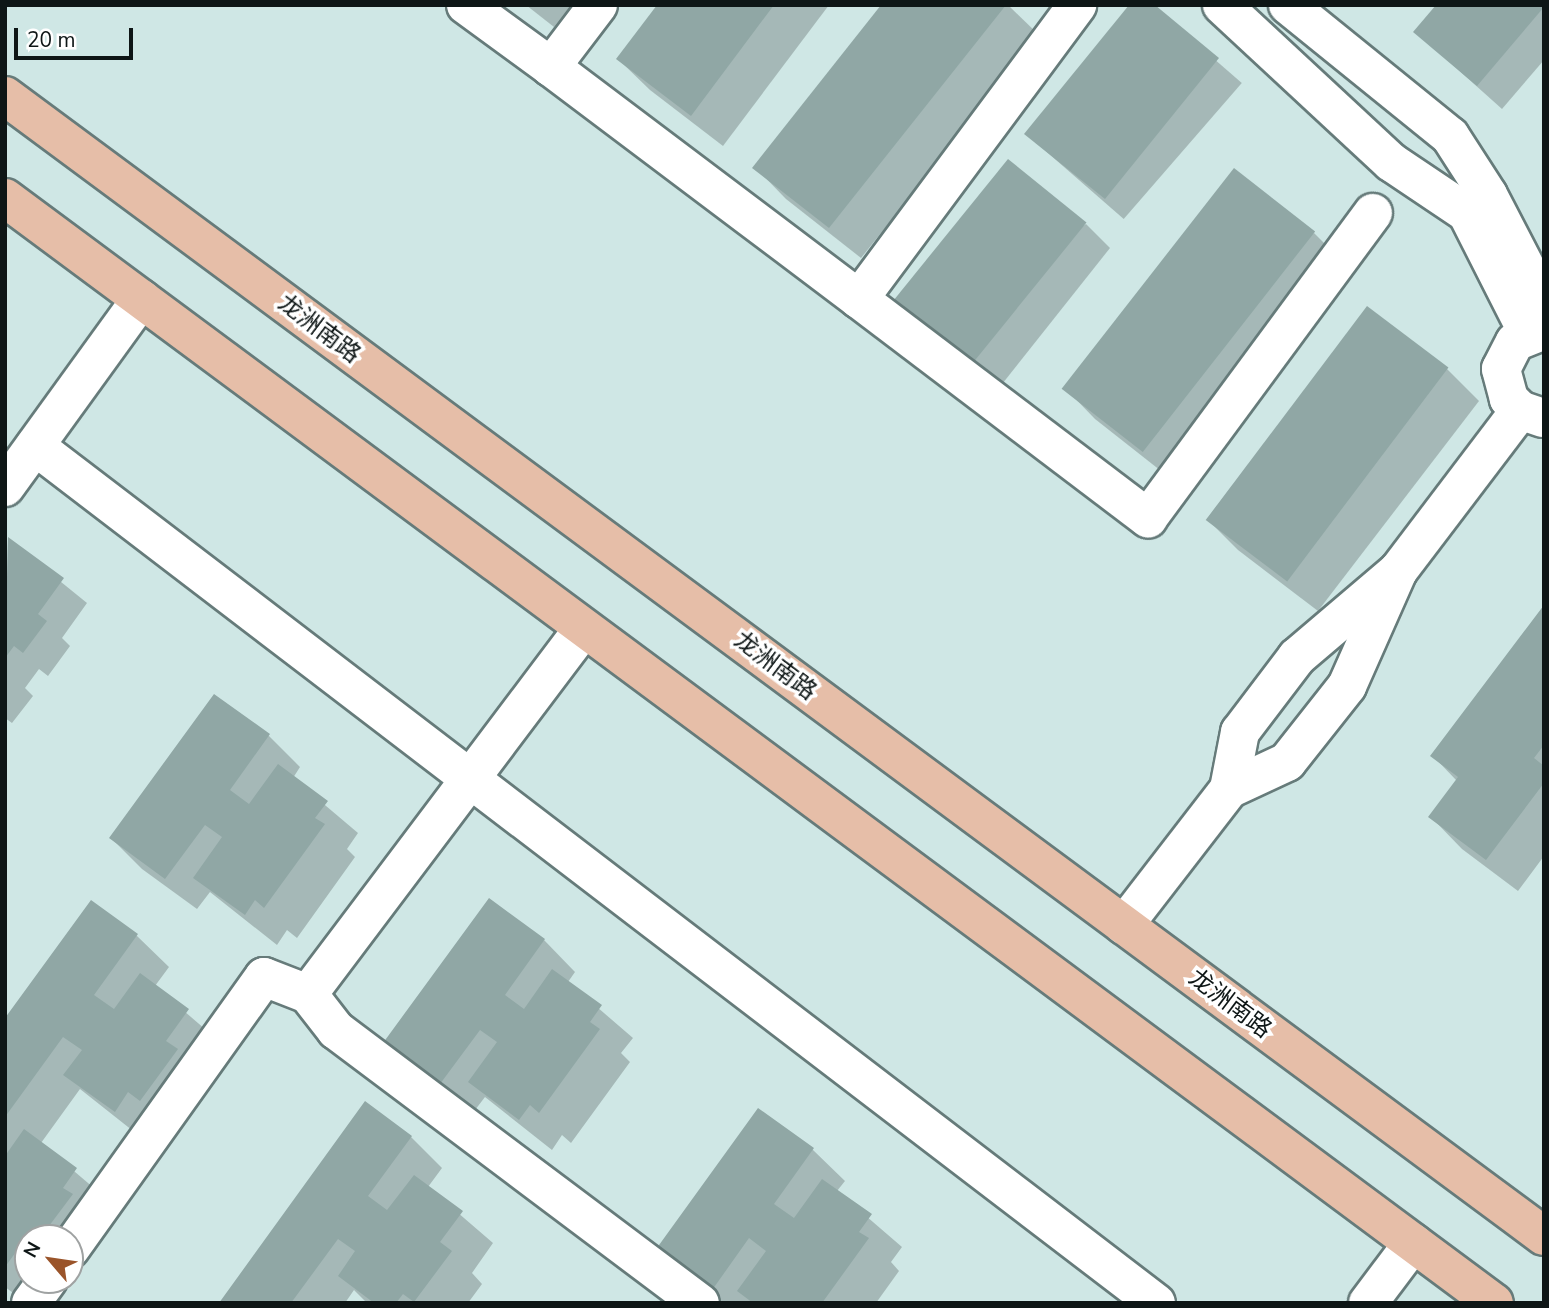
<!DOCTYPE html>
<meta charset="utf-8">
<style>
body{margin:0}
#map{position:relative;width:1549px;height:1308px;overflow:hidden;background:#cfe7e5;font-family:"Nunito Sans","Noto Sans SC",sans-serif}
div>[style]{position:absolute}
[style*='--x']{left:calc(var(--x)*1px);top:calc(var(--y)*1px);width:calc(var(--w)*1px);rotate:calc(var(--a)*1deg)}
.shadow>*{inset:0;background:#0003;transform-origin:0 0}
.building>*{inset:0;background:#90a7a5;transform-origin:0 0}
.roads{filter:drop-shadow(2px 0 #667b7a) drop-shadow(-2px 0 #667b7a) drop-shadow(0 2px #667b7a) drop-shadow(0 -2px #667b7a)}
.minor>*{height:38px;margin:-19px;padding:0 19px;transform-origin:19px;border-radius:19px;background:#fff}
.major>*{height:38px;margin:-19px;padding:0 19px;transform-origin:19px;border-radius:19px;background:#e6bea8}
span{translate:-50% -50%;white-space:nowrap;text-align:center;line-height:1.15;-webkit-text-stroke:7px #fff;paint-order:stroke}
.street-label{font-size:24px;color:#0e1616}
.frame{position:absolute;inset:0;border:7px solid #0e1616;pointer-events:none}
.north{position:absolute;left:14px;top:1224px;width:70px;height:70px;box-sizing:border-box;background:#fff;border:2px solid #9fa2a2;border-radius:50%;rotate:299deg;font-size:19px;font-weight:700;line-height:28px;text-align:center;color:#0e1616}
.north::after{content:'';display:block;margin:auto;width:24px;height:32px;background:#9a542a;clip-path:polygon(50% 0,100% 100%,50% 72%,0 100%)}
.scale{position:absolute;left:14px;top:28px;width:119px;height:32px;box-sizing:border-box;border:4px solid #0e1616;border-top:0;padding-left:9px;font-size:21px;line-height:24px;white-space:nowrap;color:#0e1616;-webkit-text-stroke:5px #fff;paint-order:stroke}
</style>
<div id="map">
<div class="shadow">
<i style="clip-path:polygon(526px 5px,571px 5px,554px 27px)"></i>
<i style="clip-path:polygon(659px 5px,829px 5px,723px 146px,650px 90px,618px 59px)"></i>
<i style="clip-path:polygon(883px 5px,1008px 5px,1039px 35px,861px 258px,786px 199px,755px 167px)"></i>
<i style="left:1152px;top:5px;width:119px;height:180px;rotate:41deg"></i>
<i style="clip-path:polygon(1544px 5px,1544px 60px,1502px 109px,1416px 32px)"></i>
<i style="clip-path:polygon(1086px 224px,1110px 248px,995px 393px,916px 331px)"></i>
<i style="clip-path:polygon(1314px 233px,1345px 264px,1175px 482px,1095px 419px,1064px 387px)"></i>
<i style="clip-path:polygon(1367px 308px,1447px 369px,1479px 401px,1318px 611px,1238px 550px,1207px 519px)"></i>
<i style="clip-path:polygon(8px 539px,87px 603px,62px 638px,70px 646px,48px 676px,39px 669px,25px 688px,33px 696px,12px 723px,5px 718px)"></i>
<i style="clip-path:polygon(1544px 608px,1544px 856px,1518px 891px,1462px 849px,1431px 817px,1457px 781px,1433px 756px)"></i>
<i style="clip-path:polygon(215px 696px,269px 736px,300px 767px,293px 778px,358px 833px,347px 849px,355px 857px,297px 938px,287px 930px,277px 945px,210px 892px,197px 909px,142px 869px,111px 838px)"></i>
<i style="clip-path:polygon(91px 902px,137px 936px,169px 967px,155px 986px,220px 1042px,147px 1142px,80px 1089px,41px 1143px,108px 1200px,103px 1227px,70px 1271px,70px 1238px,28px 1238px,27px 1303px,5px 1287px,5px 1021px)"></i>
<i style="clip-path:polygon(544px 940px,575px 972px,568px 982px,633px 1038px,621px 1053px,630px 1062px,571px 1143px,562px 1135px,552px 1150px,485px 1097px,472px 1114px,417px 1075px)"></i>
<i style="clip-path:polygon(759px 1110px,813px 1150px,845px 1181px,837px 1191px,902px 1247px,891px 1262px,899px 1271px,876px 1303px,714px 1303px,687px 1284px)"></i>
<i style="clip-path:polygon(411px 1137px,442px 1168px,428px 1187px,493px 1243px,472px 1273px,482px 1284px,468px 1303px,367px 1303px,354px 1290px,345px 1303px,221px 1303px)"></i>
</div>
<div class="building">
<i style="clip-path:polygon(657px 5px,774px 5px,691px 116px,616px 59px)"></i>
<i style="clip-path:polygon(881px 5px,1006px 5px,829px 228px,752px 168px)"></i>
<i style="clip-path:polygon(1129px 5px,1155px 5px,1219px 58px,1105px 199px,1024px 134px)"></i>
<i style="clip-path:polygon(1436px 5px,1544px 5px,1544px 7px,1477px 86px,1413px 32px)"></i>
<i style="left:1008px;top:159px;width:101px;height:190px;rotate:39deg"></i>
<i style="left:1234px;top:168px;width:103px;height:280px;rotate:38deg"></i>
<i style="left:1367px;top:306px;width:102px;height:268px;rotate:37deg"></i>
<i style="clip-path:polygon(8px 537px,64px 578px,38px 614px,47px 621px,23px 653px,14px 646px,5px 658px)"></i>
<i style="clip-path:polygon(1544px 605px,1544px 745px,1534px 758px,1544px 766px,1544px 783px,1486px 860px,1428px 817px,1458px 777px,1430px 756px)"></i>
<i style="clip-path:polygon(214px 694px,270px 734px,230px 790px,249px 804px,278px 764px,328px 801px,315px 818px,325px 824px,264px 908px,255px 900px,245px 915px,193px 878px,222px 837px,205px 825px,165px 879px,109px 838px)"></i>
<i style="clip-path:polygon(489px 898px,545px 939px,505px 995px,524px 1009px,552px 969px,602px 1005px,590px 1022px,600px 1029px,539px 1113px,530px 1105px,519px 1120px,468px 1082px,497px 1042px,480px 1030px,440px 1084px,383px 1043px)"></i>
<i style="clip-path:polygon(91px 900px,138px 934px,94px 995px,114px 1009px,140px 973px,189px 1009px,166px 1041px,178px 1049px,140px 1101px,128px 1092px,115px 1112px,63px 1075px,82px 1050px,63px 1037px,5px 1117px,5px 1018px)"></i>
<i style="clip-path:polygon(365px 1101px,412px 1136px,368px 1196px,387px 1210px,414px 1175px,463px 1211px,440px 1242px,452px 1251px,414px 1302px,403px 1294px,396px 1303px,374px 1303px,338px 1276px,355px 1251px,338px 1239px,291px 1303px,219px 1303px)"></i>
<i style="clip-path:polygon(758px 1108px,814px 1148px,774px 1204px,794px 1218px,822px 1179px,872px 1214px,859px 1232px,869px 1238px,822px 1303px,753px 1303px,737px 1291px,766px 1251px,749px 1238px,710px 1293px,654px 1252px)"></i>
<i style="clip-path:polygon(24px 1129px,77px 1168px,63px 1188px,73px 1194px,40px 1238px,28px 1238px,28px 1250px,21px 1245px,5px 1267px,5px 1156px)"></i>
</div>
<div class="roads">
<div class="minor">
<i style="--x:466;--y:5;--w:105;--a:36.1"></i>
<i style="--x:598;--y:5;--w:78;--a:127.2"></i>
<i style="--x:551;--y:67;--w:386;--a:37"></i>
<i style="--x:859;--y:299;--w:366;--a:-53.4"></i>
<i style="--x:1222;--y:5;--w:231;--a:42.9"></i>
<i style="--x:1391;--y:162;--w:92;--a:33.9"></i>
<i style="--x:1467;--y:213;--w:135;--a:63.1"></i>
<i style="--x:1288;--y:5;--w:208;--a:39"></i>
<i style="--x:1450;--y:136;--w:70;--a:57.2"></i>
<i style="--x:1488;--y:195;--w:122;--a:62.6"></i>
<i style="--x:859;--y:299;--w:363;--a:37.2"></i>
<i style="--x:1148;--y:518;--w:379;--a:-53.6"></i>
<i style="--x:1543;--y:418;--w:24;--a:-161"></i>
<i style="--x:1520;--y:410;--w:16;--a:-135"></i>
<i style="--x:1509;--y:399;--w:31;--a:-105"></i>
<i style="--x:1501;--y:369;--w:30;--a:-63"></i>
<i style="--x:1515;--y:342;--w:31;--a:-22"></i>
<i style="--x:35;--y:446;--w:1411;--a:37.4"></i>
<i style="--x:5;--y:487;--w:232;--a:-54.1"></i>
<i style="--x:1398;--y:571;--w:133;--a:139.6"></i>
<i style="--x:1297;--y:657;--w:94;--a:127.2"></i>
<i style="--x:1240;--y:732;--w:58;--a:100.9"></i>
<i style="--x:1229;--y:789;--w:64;--a:-25"></i>
<i style="--x:1287;--y:762;--w:97;--a:-51.7"></i>
<i style="--x:1347;--y:686;--w:126;--a:-66.1"></i>
<i style="--x:1398;--y:571;--w:202;--a:-52.8"></i>
<i style="--x:1124;--y:925;--w:172;--a:-52.3"></i>
<i style="--x:308;--y:994;--w:46;--a:52.1"></i>
<i style="--x:336;--y:1030;--w:455;--a:36.9"></i>
<i style="--x:70;--y:1249;--w:334;--a:-54.5"></i>
<i style="--x:264;--y:977;--w:47;--a:21.1"></i>
<i style="--x:308;--y:994;--w:458;--a:-53"></i>
<i style="--x:31;--y:1303;--w:29;--a:-54"></i>
<i style="--x:1368;--y:1303;--w:75;--a:-53.1"></i>
</div>
<div class="major">
<i style="--x:5;--y:96;--w:1915;--a:36.53"></i>
<i style="--x:5;--y:198;--w:1854;--a:36.58"></i>
</div>
</div>
<div class="street-label">
<span style="left:319px;top:329px;rotate:37deg">龙洲南路</span>
<span style="left:775px;top:666px;rotate:37deg">龙洲南路</span>
<span style="left:1230px;top:1004px;rotate:37deg">龙洲南路</span>
</div>
<div class="frame"></div>
<div class="north">N</div>
<div class="scale">20 m</div>
</div>
